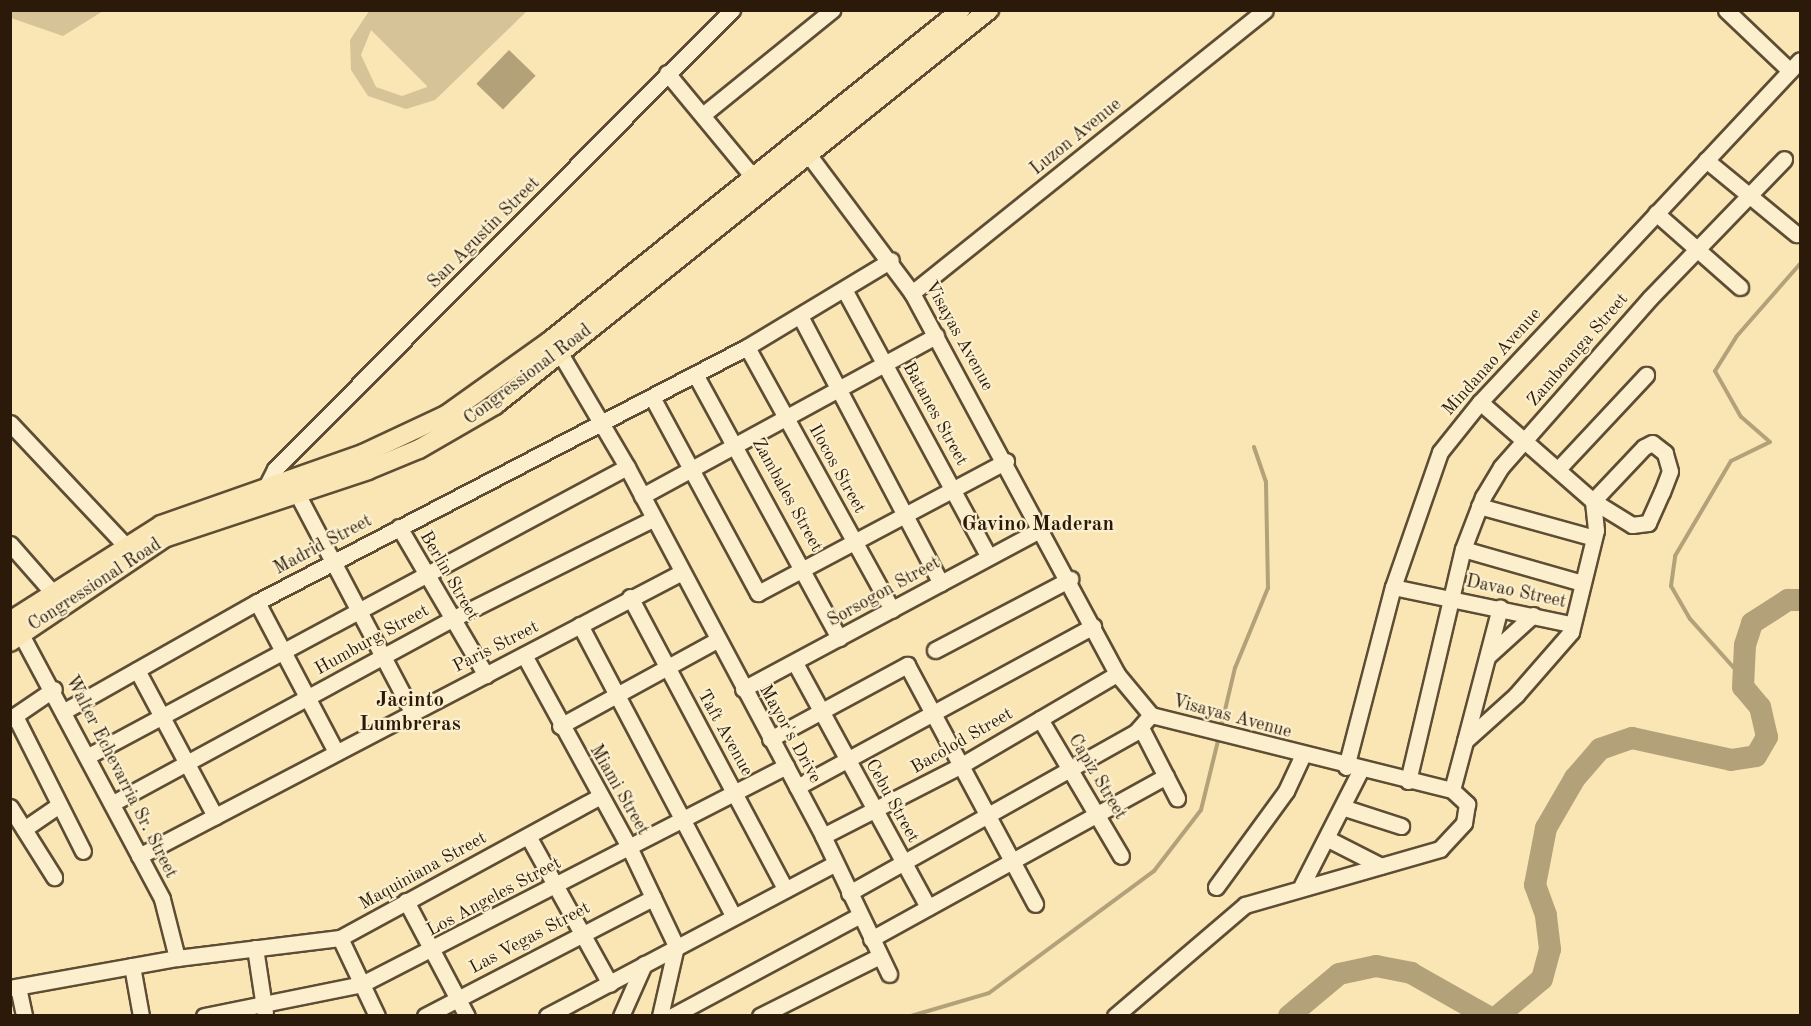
<!DOCTYPE html>
<style>
body{margin:0}
#map{position:relative;width:1811px;height:1026px;overflow:hidden;background:#f9e6b4;font-family:"Old Standard TT",serif}
div>[style]{position:absolute}
[style*='--x']{left:calc(var(--x)*1px);top:calc(var(--y)*1px);width:calc(var(--w)*1px);rotate:calc(var(--a)*1deg)}
.green>*{inset:0;background:#d6c397}
.water>*{inset:0;background:#b3a17a;transform-origin:0 0}
.stream>*{height:4px;margin:-2px;padding:0 2px;transform-origin:2px;border-radius:2px;background:#b3a17a}
.river>*{height:22px;margin:-11px;padding:0 11px;transform-origin:11px;border-radius:11px;background:#b3a17a}
.roads{filter:drop-shadow(2px 0 #5e4d34) drop-shadow(-2px 0 #5e4d34) drop-shadow(0 2px #5e4d34) drop-shadow(0 -2px #5e4d34)}
.minor>*{height:15px;margin:-7.5px;padding:0 7.5px;transform-origin:7.5px;border-radius:7.5px;background:#fbefce}
.major>*{height:18px;margin:-9px;padding:0 9px;transform-origin:9px;border-radius:9px;background:#f9e6b4}
span{translate:-50% -50%;white-space:nowrap;text-align:center;line-height:1.15;-webkit-text-stroke:4.5px #fbefce;paint-order:stroke}
.street-label{font-size:18px;color:#2b1a0a}
.quarter-label{font-size:21px;color:#2b1a0a;font-weight:700}
.frame{position:absolute;inset:0;border:12px solid #2b1a0a;pointer-events:none}
</style>
<div id="map">
<div class="green">
<i style="clip-path:polygon(10px 11px,11px 10px,103px 11px,63px 36px,11px 18px)"></i>
<i style="clip-path:polygon(evenodd,369px 11px,369px 10px,527px 11px,435px 100px,406px 109px,368px 96px,351px 70px,350px 40px,369px 11px,371px 30px,427px 86px,427px 87px,402px 96px,376px 87px,361px 55px,371px 30px)"></i>
</div>
<div class="water">
<i style="left:509px;top:50px;width:37px;height:47px;rotate:44deg"></i>
</div>
<div class="stream">
<i style="--x:1743;--y:678;--w:79;--a:-131.9"></i>
<i style="--x:1690;--y:619;--w:38;--a:-120"></i>
<i style="--x:1671;--y:586;--w:30;--a:-82"></i>
<i style="--x:1675;--y:556;--w:110;--a:-59.5"></i>
<i style="--x:1731;--y:461;--w:43;--a:-26"></i>
<i style="--x:1770;--y:442;--w:38;--a:-139"></i>
<i style="--x:1741;--y:417;--w:53;--a:-119.5"></i>
<i style="--x:1715;--y:371;--w:40;--a:-58"></i>
<i style="--x:1736;--y:337;--w:97;--a:-48.8"></i>
<i style="--x:1221;--y:727;--w:61;--a:-76.7"></i>
<i style="--x:1235;--y:668;--w:87;--a:-67.6"></i>
<i style="--x:1268;--y:588;--w:106;--a:-91.1"></i>
<i style="--x:1266;--y:482;--w:37;--a:-109"></i>
<i style="--x:911;--y:1016;--w:81;--a:-16.4"></i>
<i style="--x:989;--y:993;--w:205;--a:-36.5"></i>
<i style="--x:1154;--y:871;--w:77;--a:-52.4"></i>
<i style="--x:1201;--y:810;--w:71;--a:-76.2"></i>
</div>
<div class="river">
<i style="--x:1289;--y:1016;--w:65;--a:-40"></i>
<i style="--x:1339;--y:974;--w:38;--a:-12"></i>
<i style="--x:1376;--y:966;--w:36;--a:11"></i>
<i style="--x:1411;--y:973;--w:87;--a:29.5"></i>
<i style="--x:1498;--y:1016;--w:57;--a:-40.1"></i>
<i style="--x:1542;--y:979;--w:31;--a:-75"></i>
<i style="--x:1550;--y:949;--w:34;--a:-97"></i>
<i style="--x:1546;--y:915;--w:32;--a:-110"></i>
<i style="--x:1535;--y:885;--w:58;--a:-79.1"></i>
<i style="--x:1546;--y:828;--w:58;--a:-59.9"></i>
<i style="--x:1575;--y:778;--w:38;--a:-49"></i>
<i style="--x:1600;--y:749;--w:34;--a:-19"></i>
<i style="--x:1632;--y:738;--w:101;--a:12.5"></i>
<i style="--x:1731;--y:760;--w:25;--a:-9"></i>
<i style="--x:1756;--y:756;--w:22;--a:-60"></i>
<i style="--x:1767;--y:737;--w:31;--a:-103"></i>
<i style="--x:1760;--y:707;--w:26;--a:-130"></i>
<i style="--x:1743;--y:687;--w:42;--a:-87.3"></i>
<i style="--x:1745;--y:645;--w:23;--a:-72"></i>
<i style="--x:1752;--y:623;--w:43;--a:-32.6"></i>
<i style="--x:1788;--y:600;--w:12;--a:0"></i>
</div>
<div class="roads">
<div class="minor">
<i style="--x:1726;--y:10;--w:88;--a:43.6"></i>
<i style="--x:667;--y:73;--w:135;--a:50.4"></i>
<i style="--x:705;--y:113;--w:164;--a:-39"></i>
<i style="--x:802;--y:146;--w:184;--a:53.2"></i>
<i style="--x:912;--y:293;--w:433;--a:61.7"></i>
<i style="--x:1117;--y:674;--w:53;--a:50.3"></i>
<i style="--x:1151;--y:715;--w:310;--a:14"></i>
<i style="--x:1452;--y:790;--w:21;--a:43"></i>
<i style="--x:1467;--y:804;--w:19;--a:99"></i>
<i style="--x:1464;--y:823;--w:35;--a:133"></i>
<i style="--x:1440;--y:849;--w:203;--a:164"></i>
<i style="--x:1245;--y:905;--w:171;--a:139.5"></i>
<i style="--x:1706;--y:160;--w:117;--a:39.4"></i>
<i style="--x:1656;--y:213;--w:112;--a:41.4"></i>
<i style="--x:845;--y:291;--w:302;--a:61.6"></i>
<i style="--x:912;--y:293;--w:452;--a:-38.7"></i>
<i style="--x:800;--y:316;--w:302;--a:62.2"></i>
<i style="--x:554;--y:343;--w:144;--a:59.5"></i>
<i style="--x:627;--y:467;--w:418;--a:62"></i>
<i style="--x:823;--y:836;--w:153;--a:64.4"></i>
<i style="--x:747;--y:347;--w:300;--a:61.1"></i>
<i style="--x:695;--y:374;--w:301;--a:61.4"></i>
<i style="--x:652;--y:397;--w:223;--a:61.6"></i>
<i style="--x:758;--y:593;--w:281;--a:-28"></i>
<i style="--x:1480;--y:402;--w:150;--a:41.2"></i>
<i style="--x:1593;--y:501;--w:46;--a:31.6"></i>
<i style="--x:1632;--y:525;--w:16;--a:-7"></i>
<i style="--x:1648;--y:523;--w:34;--a:-66"></i>
<i style="--x:1662;--y:492;--w:22;--a:-69"></i>
<i style="--x:1670;--y:471;--w:19;--a:-106"></i>
<i style="--x:1665;--y:453;--w:16;--a:-142"></i>
<i style="--x:1652;--y:443;--w:9;--a:153"></i>
<i style="--x:1644;--y:447;--w:74;--a:133.4"></i>
<i style="--x:10;--y:423;--w:166;--a:46.7"></i>
<i style="--x:1558;--y:469;--w:129;--a:-46.9"></i>
<i style="--x:292;--y:484;--w:258;--a:62.2"></i>
<i style="--x:267;--y:485;--w:18;--a:-63"></i>
<i style="--x:275;--y:469;--w:648;--a:-45.13"></i>
<i style="--x:642;--y:496;--w:335;--a:-28.6"></i>
<i style="--x:1479;--y:506;--w:119;--a:15.5"></i>
<i style="--x:399;--y:527;--w:172;--a:59.6"></i>
<i style="--x:10;--y:544;--w:76;--a:48.7"></i>
<i style="--x:1463;--y:549;--w:124;--a:15.9"></i>
<i style="--x:1393;--y:587;--w:181;--a:11.8"></i>
<i style="--x:630;--y:597;--w:331;--a:62"></i>
<i style="--x:257;--y:602;--w:170;--a:62.2"></i>
<i style="--x:16;--y:625;--w:310;--a:61.9"></i>
<i style="--x:162;--y:899;--w:61;--a:75.7"></i>
<i style="--x:580;--y:625;--w:328;--a:62.2"></i>
<i style="--x:935;--y:650;--w:153;--a:-27.7"></i>
<i style="--x:524;--y:655;--w:221;--a:61.3"></i>
<i style="--x:630;--y:849;--w:107;--a:64.6"></i>
<i style="--x:1488;--y:656;--w:61;--a:-42.3"></i>
<i style="--x:795;--y:663;--w:278;--a:61.4"></i>
<i style="--x:137;--y:670;--w:166;--a:61.9"></i>
<i style="--x:743;--y:689;--w:340;--a:-28.2"></i>
<i style="--x:66;--y:710;--w:219;--a:-29.5"></i>
<i style="--x:257;--y:602;--w:552;--a:-27.49"></i>
<i style="--x:747;--y:347;--w:168;--a:-31.1"></i>
<i style="--x:15;--y:716;--w:151;--a:63.3"></i>
<i style="--x:10;--y:719;--w:53;--a:-34.3"></i>
<i style="--x:1040;--y:719;--w:159;--a:59.4"></i>
<i style="--x:560;--y:726;--w:179;--a:-28.7"></i>
<i style="--x:1141;--y:728;--w:79;--a:62.8"></i>
<i style="--x:770;--y:739;--w:156;--a:-28.4"></i>
<i style="--x:907;--y:665;--w:271;--a:61.8"></i>
<i style="--x:1465;--y:741;--w:138;--a:-75.3"></i>
<i style="--x:90;--y:755;--w:609;--a:-28.21"></i>
<i style="--x:1346;--y:767;--w:186;--a:-75.4"></i>
<i style="--x:1393;--y:587;--w:143;--a:-70.8"></i>
<i style="--x:1440;--y:452;--w:64;--a:-51.3"></i>
<i style="--x:1480;--y:402;--w:468;--a:-46.9"></i>
<i style="--x:1408;--y:781;--w:238;--a:-76.7"></i>
<i style="--x:1463;--y:549;--w:56;--a:-69"></i>
<i style="--x:1483;--y:497;--w:35;--a:-59"></i>
<i style="--x:1501;--y:467;--w:225;--a:-48.6"></i>
<i style="--x:1650;--y:298;--w:193;--a:-46"></i>
<i style="--x:797;--y:787;--w:337;--a:-28.5"></i>
<i style="--x:1452;--y:790;--w:51;--a:-75.1"></i>
<i style="--x:1465;--y:741;--w:69;--a:-42"></i>
<i style="--x:1516;--y:695;--w:84;--a:-48.9"></i>
<i style="--x:1571;--y:632;--w:105;--a:-76.2"></i>
<i style="--x:1596;--y:530;--w:29;--a:-96"></i>
<i style="--x:113;--y:803;--w:383;--a:-28.5"></i>
<i style="--x:450;--y:620;--w:227;--a:-26.5"></i>
<i style="--x:10;--y:807;--w:83;--a:57.8"></i>
<i style="--x:1345;--y:808;--w:59;--a:17.8"></i>
<i style="--x:24;--y:829;--w:42;--a:-34.4"></i>
<i style="--x:528;--y:836;--w:169;--a:61"></i>
<i style="--x:823;--y:836;--w:154;--a:-27.1"></i>
<i style="--x:960;--y:766;--w:182;--a:-30.4"></i>
<i style="--x:1328;--y:839;--w:59;--a:27"></i>
<i style="--x:139;--y:856;--w:611;--a:-27.61"></i>
<i style="--x:1302;--y:885;--w:128;--a:-63"></i>
<i style="--x:1216;--y:887;--w:119;--a:-53.9"></i>
<i style="--x:1286;--y:791;--w:40;--a:-65"></i>
<i style="--x:849;--y:893;--w:329;--a:-29.3"></i>
<i style="--x:1136;--y:732;--w:23;--a:-49"></i>
<i style="--x:406;--y:901;--w:130;--a:62.1"></i>
<i style="--x:340;--y:938;--w:86;--a:64.6"></i>
<i style="--x:871;--y:939;--w:337;--a:-28.9"></i>
<i style="--x:255;--y:948;--w:66;--a:81.3"></i>
<i style="--x:132;--y:966;--w:51;--a:79.8"></i>
<i style="--x:18;--y:987;--w:30;--a:78"></i>
<i style="--x:10;--y:988;--w:170;--a:-10.2"></i>
<i style="--x:177;--y:958;--w:164;--a:-7"></i>
<i style="--x:340;--y:938;--w:296;--a:-28.6"></i>
<i style="--x:204;--y:1016;--w:161;--a:-11.4"></i>
<i style="--x:362;--y:984;--w:477;--a:-27.2"></i>
<i style="--x:425;--y:1016;--w:257;--a:-27.4"></i>
<i style="--x:547;--y:1016;--w:325;--a:-27.9"></i>
<i style="--x:621;--y:1016;--w:57;--a:-66.1"></i>
<i style="--x:660;--y:1016;--w:72;--a:-77.1"></i>
<i style="--x:672;--y:1016;--w:213;--a:-28.2"></i>
<i style="--x:760;--y:1016;--w:134;--a:-26.6"></i>
</div>
<div class="major">
<i style="--x:10;--y:621;--w:179;--a:-32.4"></i>
<i style="--x:161;--y:525;--w:214;--a:-19.4"></i>
<i style="--x:363;--y:454;--w:92;--a:-25.2"></i>
<i style="--x:446;--y:415;--w:129;--a:-35.5"></i>
<i style="--x:551;--y:340;--w:526;--a:-38.83"></i>
<i style="--x:10;--y:642;--w:186;--a:-34"></i>
<i style="--x:164;--y:538;--w:215;--a:-18.4"></i>
<i style="--x:368;--y:470;--w:55;--a:-22.4"></i>
<i style="--x:419;--y:449;--w:88;--a:-30.1"></i>
<i style="--x:495;--y:405;--w:633;--a:-38.65"></i>
</div>
</div>
<div class="street-label">
<span style="left:1076px;top:137px;rotate:-39deg">Luzon Avenue</span>
<span style="left:484px;top:233px;rotate:-45deg">San Agustin Street</span>
<span style="left:959px;top:336px;rotate:61deg">Visayas Avenue</span>
<span style="left:1578px;top:350px;rotate:-49deg">Zamboanga Street</span>
<span style="left:1492px;top:362px;rotate:-48deg">Mindanao Avenue</span>
<span style="left:528px;top:375px;rotate:-37deg">Congressional Road</span>
<span style="left:935px;top:414px;rotate:61deg">Batanes Street</span>
<span style="left:837px;top:469px;rotate:61deg">Ilocos Street</span>
<span style="left:787px;top:495px;rotate:61deg">Zambales Street</span>
<span style="left:323px;top:545px;rotate:-28deg">Madrid Street</span>
<span style="left:449px;top:576px;rotate:60deg">Berlin Street</span>
<span style="left:95px;top:585px;rotate:-33deg">Congressional Road</span>
<span style="left:884px;top:592px;rotate:-29deg">Sorsogon Street</span>
<span style="left:1516px;top:592px;rotate:12deg">Davao Street</span>
<span style="left:372px;top:640px;rotate:-29deg">Humburg Street</span>
<span style="left:496px;top:647px;rotate:-27deg">Paris Street</span>
<span style="left:1232px;top:717px;rotate:15deg">Visayas Avenue</span>
<span style="left:725px;top:733px;rotate:61deg">Taft Avenue</span>
<span style="left:790px;top:734px;rotate:61deg">Mayor's Drive</span>
<span style="left:962px;top:741px;rotate:-30deg">Bacolod Street</span>
<span style="left:121px;top:777px;rotate:63deg">Walter Echevarria Sr. Street</span>
<span style="left:1097px;top:777px;rotate:59deg">Capiz Street</span>
<span style="left:619px;top:790px;rotate:60deg">Miami Street</span>
<span style="left:892px;top:801px;rotate:61deg">Cebu Street</span>
<span style="left:423px;top:871px;rotate:-29deg">Maquiniana Street</span>
<span style="left:494px;top:897px;rotate:-28deg">Los Angeles Street</span>
<span style="left:530px;top:938px;rotate:-28deg">Las Vegas Street</span>
</div>
<div class="quarter-label">
<span style="left:1038px;top:525px">Gavino Maderan</span>
<span style="left:410px;top:713px">Jacinto<br>Lumbreras</span>
</div>
<div class="frame"></div>
</div>
